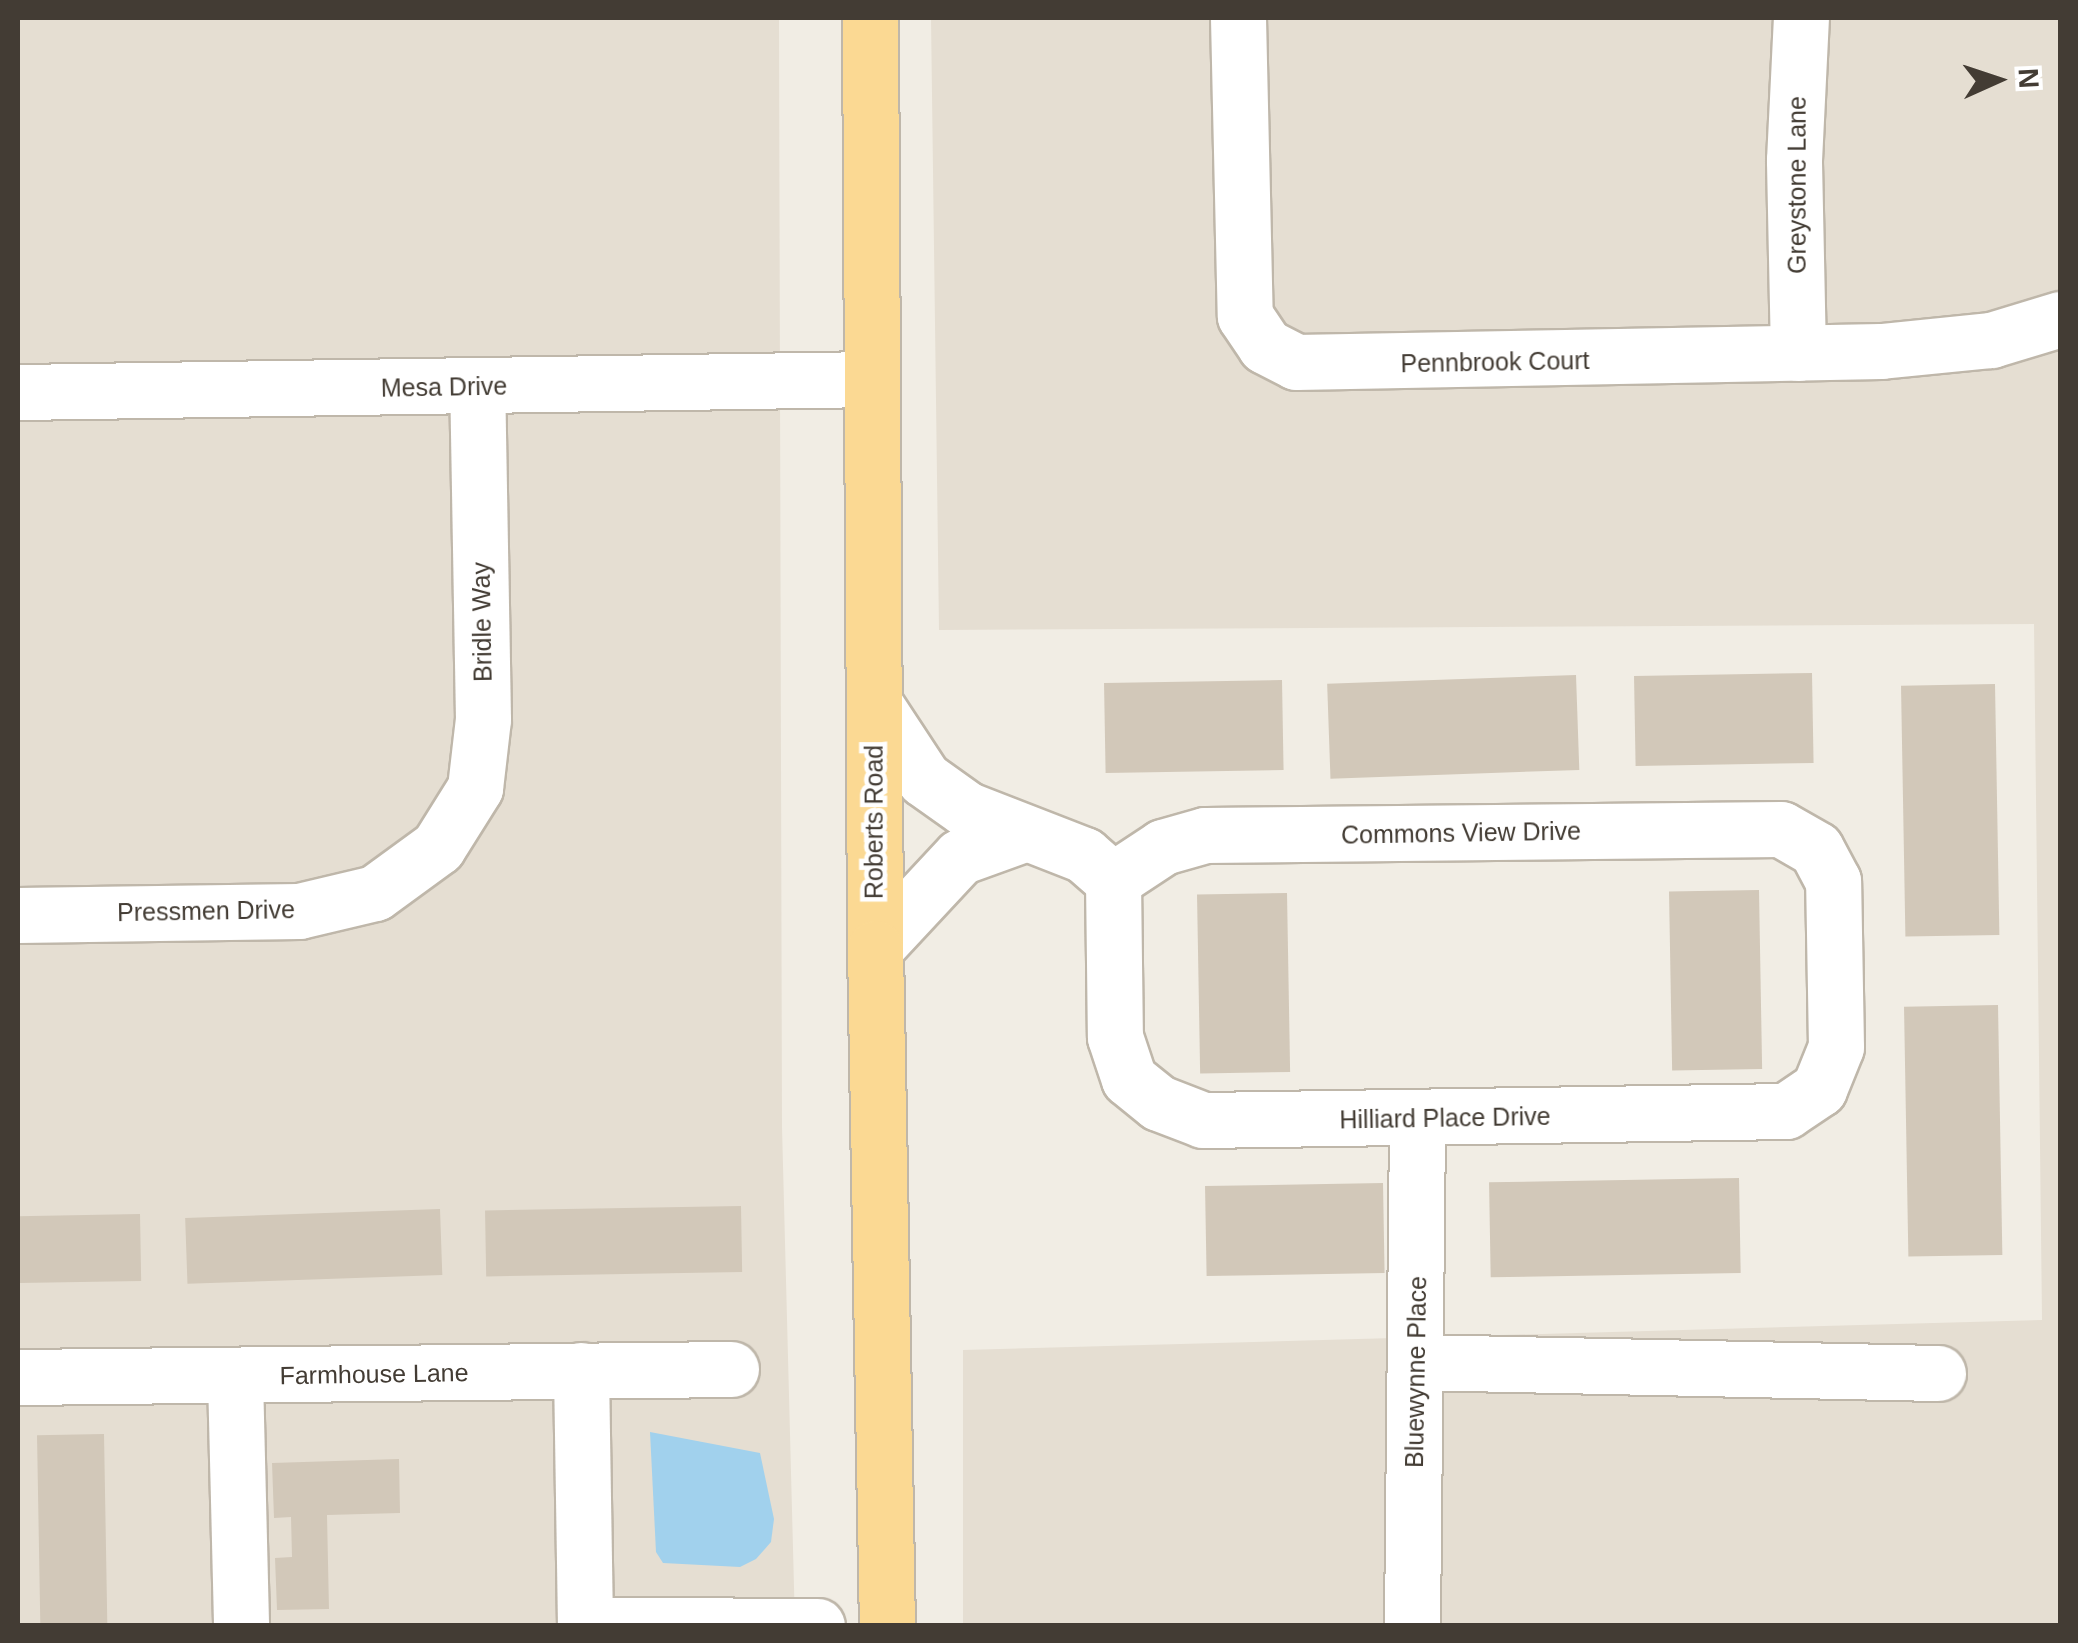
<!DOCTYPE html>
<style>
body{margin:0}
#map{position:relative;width:2078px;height:1643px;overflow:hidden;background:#f1ede4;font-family:Arial,sans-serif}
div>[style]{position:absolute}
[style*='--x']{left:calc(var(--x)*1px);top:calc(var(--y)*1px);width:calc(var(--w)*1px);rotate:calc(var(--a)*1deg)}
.residential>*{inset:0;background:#e5ded2}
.water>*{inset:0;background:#a1d1ed}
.building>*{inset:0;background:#d2c8b9;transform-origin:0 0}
.roads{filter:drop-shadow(2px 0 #bfb7aa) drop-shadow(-2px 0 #bfb7aa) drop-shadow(0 2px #bfb7aa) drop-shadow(0 -2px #bfb7aa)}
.minor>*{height:55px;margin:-27.5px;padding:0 27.5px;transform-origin:27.5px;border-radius:27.5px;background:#fff}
.major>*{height:55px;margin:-27.5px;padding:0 27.5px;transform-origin:27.5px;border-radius:27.5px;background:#fbd993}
span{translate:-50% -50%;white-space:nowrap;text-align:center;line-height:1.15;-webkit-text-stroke:9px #fff;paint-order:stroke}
.street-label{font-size:25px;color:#433c34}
.frame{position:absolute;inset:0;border:20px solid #433c34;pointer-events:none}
.north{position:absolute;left:1948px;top:30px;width:100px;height:100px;-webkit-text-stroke:8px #fff;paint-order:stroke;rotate:87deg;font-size:28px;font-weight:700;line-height:40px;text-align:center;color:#433c34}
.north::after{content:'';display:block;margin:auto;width:35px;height:45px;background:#433c34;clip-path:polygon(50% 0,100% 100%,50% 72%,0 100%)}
</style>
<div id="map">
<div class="residential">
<i style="clip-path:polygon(18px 18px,779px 18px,782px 1127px,795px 1625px,18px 1625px)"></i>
<i style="clip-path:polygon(931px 18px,2060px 18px,2060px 1625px,963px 1625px,963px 1350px,2042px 1320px,2034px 624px,939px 630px)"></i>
</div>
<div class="water">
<i style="clip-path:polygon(650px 1432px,760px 1453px,774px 1519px,771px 1542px,756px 1559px,740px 1567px,663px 1563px,656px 1552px)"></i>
</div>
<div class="building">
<i style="left:1812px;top:673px;width:90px;height:178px;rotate:89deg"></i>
<i style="left:1576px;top:675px;width:95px;height:249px;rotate:88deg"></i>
<i style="left:1282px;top:680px;width:90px;height:178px;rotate:89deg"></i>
<i style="left:1995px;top:684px;width:251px;height:94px;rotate:89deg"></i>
<i style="left:1759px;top:890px;width:179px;height:90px;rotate:89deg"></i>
<i style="left:1287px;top:893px;width:179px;height:90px;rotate:89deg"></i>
<i style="left:1998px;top:1005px;width:250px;height:94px;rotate:89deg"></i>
<i style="left:1739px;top:1178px;width:95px;height:250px;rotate:89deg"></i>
<i style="left:1383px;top:1183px;width:90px;height:178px;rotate:89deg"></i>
<i style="left:741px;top:1206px;width:66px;height:256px;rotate:89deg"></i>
<i style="left:440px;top:1209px;width:66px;height:255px;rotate:88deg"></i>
<i style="left:140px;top:1214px;width:67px;height:122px;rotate:89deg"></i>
<i style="left:104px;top:1434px;width:192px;height:67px;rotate:89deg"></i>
<i style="clip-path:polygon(399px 1459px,400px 1513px,327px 1515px,329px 1609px,277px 1610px,275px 1558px,292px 1557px,291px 1517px,274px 1518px,272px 1463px)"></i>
</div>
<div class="roads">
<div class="minor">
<i style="--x:1238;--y:18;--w:298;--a:88.7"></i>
<i style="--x:1245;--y:316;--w:36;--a:56"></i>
<i style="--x:1265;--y:346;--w:35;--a:27"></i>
<i style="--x:1296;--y:362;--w:585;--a:-1.08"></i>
<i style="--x:1881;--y:351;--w:111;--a:-5.7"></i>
<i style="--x:1991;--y:340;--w:72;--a:-16.9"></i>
<i style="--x:1798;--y:353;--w:193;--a:-91.2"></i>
<i style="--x:1794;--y:160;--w:142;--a:-87.2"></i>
<i style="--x:18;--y:392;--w:852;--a:-0.87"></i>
<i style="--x:874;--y:703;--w:91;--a:56.7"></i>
<i style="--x:924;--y:779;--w:52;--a:35.5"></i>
<i style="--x:966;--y:809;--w:127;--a:21.3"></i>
<i style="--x:1084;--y:855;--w:38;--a:41"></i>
<i style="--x:1113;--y:880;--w:157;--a:89.3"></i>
<i style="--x:1115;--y:1037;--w:44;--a:71.6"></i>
<i style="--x:1129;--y:1079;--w:38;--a:39"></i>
<i style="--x:1159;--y:1103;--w:47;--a:21.1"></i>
<i style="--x:1203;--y:1120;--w:583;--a:-0.88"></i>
<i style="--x:1786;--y:1111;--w:40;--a:-34"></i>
<i style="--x:1819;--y:1089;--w:45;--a:-68"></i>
<i style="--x:1836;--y:1047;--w:166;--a:-91"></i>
<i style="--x:1833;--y:881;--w:36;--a:-118"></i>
<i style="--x:1816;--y:849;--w:40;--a:-150.3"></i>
<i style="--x:1781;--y:829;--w:576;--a:179.4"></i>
<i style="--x:1205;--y:835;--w:44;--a:164.1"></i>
<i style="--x:1163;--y:847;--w:60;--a:146.6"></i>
<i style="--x:18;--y:915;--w:281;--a:-0.8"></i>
<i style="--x:299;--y:911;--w:78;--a:-13.3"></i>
<i style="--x:375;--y:893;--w:78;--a:-36.1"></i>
<i style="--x:438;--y:847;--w:70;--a:-57.9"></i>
<i style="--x:475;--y:788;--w:69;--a:-83.4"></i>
<i style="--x:483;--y:719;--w:333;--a:-91"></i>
<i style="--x:875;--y:948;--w:125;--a:-47"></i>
<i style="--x:960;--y:857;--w:70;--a:-20"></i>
<i style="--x:1417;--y:1362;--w:521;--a:1.21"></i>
<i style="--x:581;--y:1370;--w:256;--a:89.1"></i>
<i style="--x:18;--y:1377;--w:713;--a:-0.64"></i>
<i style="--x:235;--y:1377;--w:249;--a:88.6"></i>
<i style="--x:585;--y:1625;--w:232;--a:0.2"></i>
<i style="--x:1412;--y:1626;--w:507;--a:-89.43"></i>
</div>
<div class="major">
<i style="--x:870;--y:18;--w:930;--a:89.69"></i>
<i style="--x:875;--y:948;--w:678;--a:88.99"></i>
</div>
</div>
<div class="street-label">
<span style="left:1797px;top:185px;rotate:-90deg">Greystone Lane</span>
<span style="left:1495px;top:362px;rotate:-1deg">Pennbrook Court</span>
<span style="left:444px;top:387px;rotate:-1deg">Mesa Drive</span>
<span style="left:482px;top:622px;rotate:-91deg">Bridle Way</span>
<span style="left:874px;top:822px;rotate:-90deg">Roberts Road</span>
<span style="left:1461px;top:833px;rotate:-1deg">Commons View Drive</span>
<span style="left:206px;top:911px;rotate:-1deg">Pressmen Drive</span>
<span style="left:1445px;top:1118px;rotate:-1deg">Hilliard Place Drive</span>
<span style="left:1416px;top:1372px;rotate:-89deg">Bluewynne Place</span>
<span style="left:374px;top:1374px;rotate:-1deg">Farmhouse Lane</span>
</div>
<div class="frame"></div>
<div class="north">N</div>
</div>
